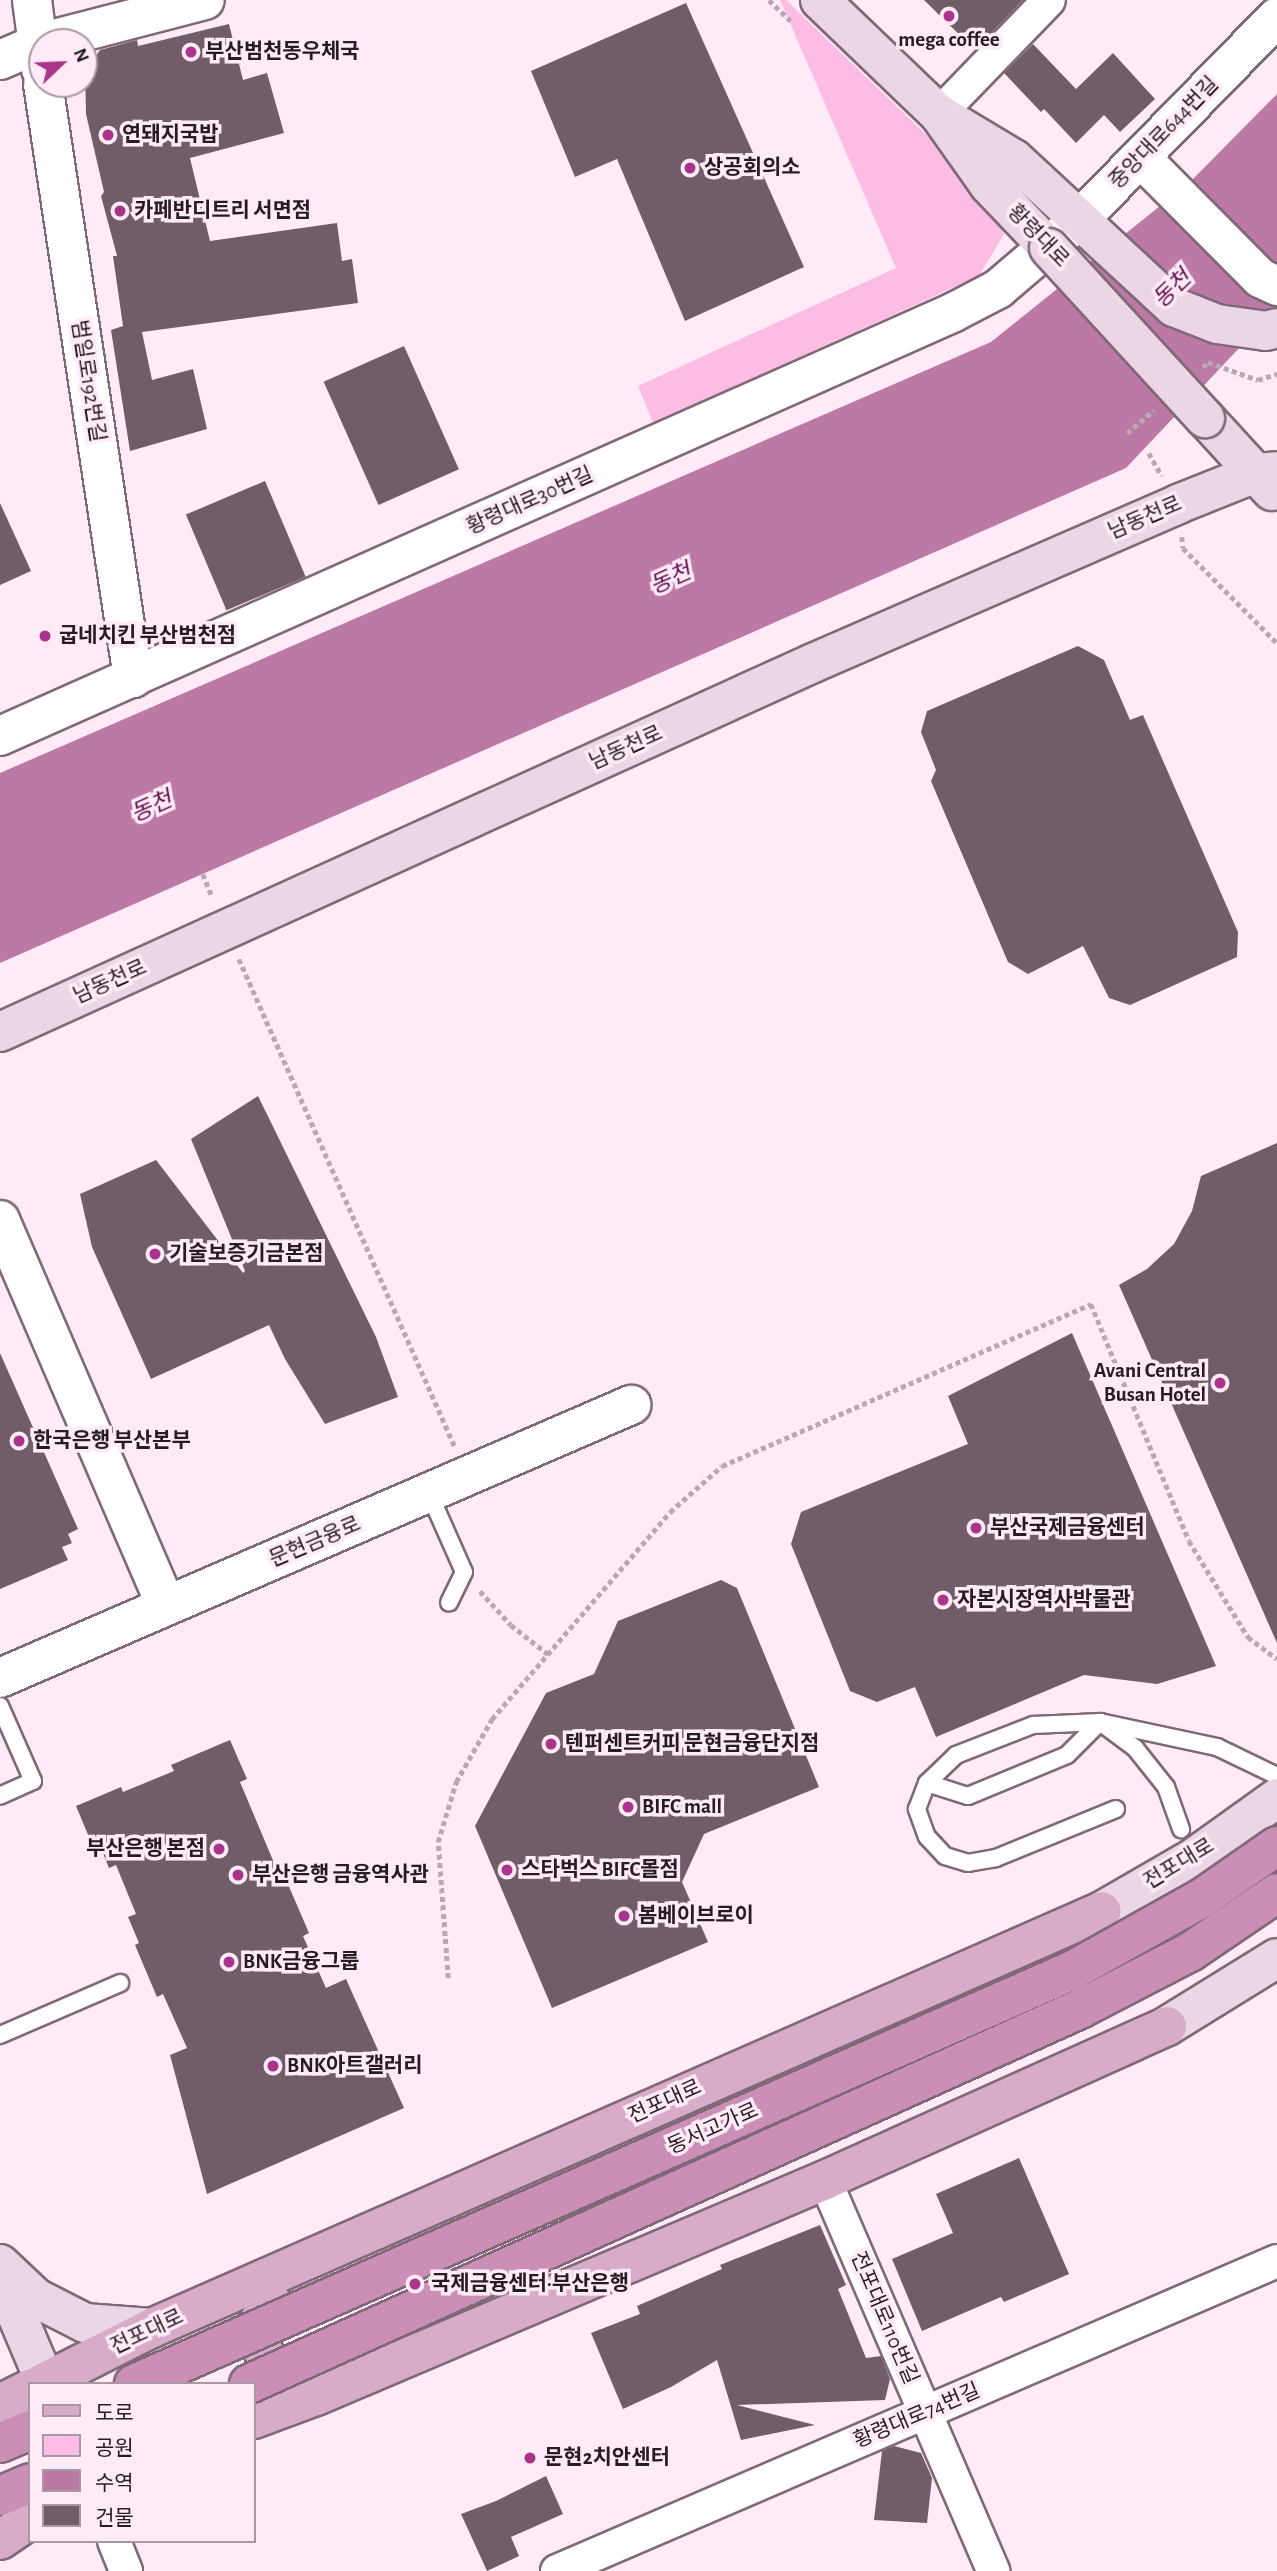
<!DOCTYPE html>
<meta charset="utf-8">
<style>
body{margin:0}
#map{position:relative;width:1277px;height:2571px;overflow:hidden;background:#ffeaf7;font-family:"Alegreya Sans","Noto Sans KR",sans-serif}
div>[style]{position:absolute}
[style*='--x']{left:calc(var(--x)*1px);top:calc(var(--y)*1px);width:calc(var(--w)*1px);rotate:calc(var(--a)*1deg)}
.green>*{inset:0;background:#fcbce4}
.water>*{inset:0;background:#bd79a6}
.building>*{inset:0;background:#735c6a;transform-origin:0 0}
.path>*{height:4.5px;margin-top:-2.25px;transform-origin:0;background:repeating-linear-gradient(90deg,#b9a8b2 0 5px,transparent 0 8.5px)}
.roads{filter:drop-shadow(2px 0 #806977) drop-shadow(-2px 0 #806977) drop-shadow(0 2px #806977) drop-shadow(0 -2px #806977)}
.service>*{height:16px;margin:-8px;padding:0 8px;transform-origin:8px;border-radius:8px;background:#fff}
.minor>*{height:32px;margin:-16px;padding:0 16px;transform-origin:16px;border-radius:16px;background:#fff}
.tertiary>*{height:38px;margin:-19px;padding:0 19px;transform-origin:19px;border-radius:19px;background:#fff}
.secondary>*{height:38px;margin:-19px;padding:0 19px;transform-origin:19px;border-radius:19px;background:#ecd5e4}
.primary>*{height:38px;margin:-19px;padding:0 19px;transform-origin:19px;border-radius:19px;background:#d8abc9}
.trunk>*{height:38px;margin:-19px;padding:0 19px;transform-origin:19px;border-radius:19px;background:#cb8fb7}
.bridges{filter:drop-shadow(2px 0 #806977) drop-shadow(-2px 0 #806977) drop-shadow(0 2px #806977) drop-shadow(0 -2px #806977)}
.secondary-bridge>*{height:38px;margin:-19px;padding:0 19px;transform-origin:19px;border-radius:19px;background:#ecd5e4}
.trunk-bridge>*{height:38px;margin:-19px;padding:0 19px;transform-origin:19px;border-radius:19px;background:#cb8fb7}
.dots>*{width:19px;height:19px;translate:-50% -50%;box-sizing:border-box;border:4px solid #ffeaf7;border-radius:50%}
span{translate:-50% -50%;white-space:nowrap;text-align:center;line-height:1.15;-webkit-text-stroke:7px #ffeaf7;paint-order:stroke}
.poi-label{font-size:21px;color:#261d23;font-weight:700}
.left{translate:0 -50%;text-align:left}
.right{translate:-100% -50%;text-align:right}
.street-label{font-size:21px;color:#261d23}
.water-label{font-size:23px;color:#600b4b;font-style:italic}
.legend{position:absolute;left:28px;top:2382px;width:228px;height:161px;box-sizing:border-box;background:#ffeaf7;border:2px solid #a898a2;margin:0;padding:9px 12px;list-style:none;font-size:21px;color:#261d23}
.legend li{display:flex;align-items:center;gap:14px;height:35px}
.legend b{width:35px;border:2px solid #a898a2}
.north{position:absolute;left:28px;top:28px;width:70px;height:70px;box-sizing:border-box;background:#ffeaf7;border:2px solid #a898a2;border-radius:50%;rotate:67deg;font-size:19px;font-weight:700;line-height:28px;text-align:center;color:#261d23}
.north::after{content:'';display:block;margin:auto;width:24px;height:32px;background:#ab348b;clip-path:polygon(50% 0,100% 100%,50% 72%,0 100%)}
</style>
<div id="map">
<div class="green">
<i style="clip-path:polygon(780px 0,786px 0,967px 174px,992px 204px,1004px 234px,979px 276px,653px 423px,638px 386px,896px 268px)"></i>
</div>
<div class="water">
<i style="clip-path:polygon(1277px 94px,1277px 308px,1126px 468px,0 963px,0 773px,991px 342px,1191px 181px)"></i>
</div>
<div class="building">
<i style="clip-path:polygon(924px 0,1023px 0,975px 50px)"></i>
<i style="clip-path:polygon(686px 3px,804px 267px,685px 321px,617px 159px,575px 177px,531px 71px)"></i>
<i style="clip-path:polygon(229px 24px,243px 80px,267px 73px,284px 133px,190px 158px,210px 241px,337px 223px,342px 261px,352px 259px,358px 303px,142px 332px,152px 380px,193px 369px,207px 429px,130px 451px,111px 330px,123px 326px,113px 256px,117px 256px,101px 196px,104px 192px,86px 114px,85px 72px,100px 50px,137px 40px,138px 46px)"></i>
<i style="clip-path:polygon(1033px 44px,1076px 89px,1113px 53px,1155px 99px,1120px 132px,1104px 115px,1076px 143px,1044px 109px,1041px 112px,1004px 73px)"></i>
<i style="left:404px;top:346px;width:135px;height:88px;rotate:66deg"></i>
<i style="left:265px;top:481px;width:104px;height:86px;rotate:67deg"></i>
<i style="clip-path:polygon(0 503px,31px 571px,0 585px)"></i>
<i style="clip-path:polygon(1078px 646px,1104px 660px,1130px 720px,1143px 715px,1238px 932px,1237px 957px,1130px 1005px,1109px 998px,1083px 946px,1028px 974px,1008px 962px,931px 781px,936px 770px,921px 732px,927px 711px)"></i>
<i style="clip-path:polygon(258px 1096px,376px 1337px,398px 1397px,325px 1424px,285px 1359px,269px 1325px,151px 1379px,92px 1247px,80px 1194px,156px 1160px,243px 1273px,245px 1271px,191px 1139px)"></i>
<i style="clip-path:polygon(1277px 1143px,1277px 1643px,1119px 1285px,1147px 1269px,1174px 1244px,1192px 1211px,1201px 1176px)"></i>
<i style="clip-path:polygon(1072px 1333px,1216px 1666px,1157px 1684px,1084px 1675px,936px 1737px,915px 1687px,877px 1702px,850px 1691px,791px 1544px,801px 1512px,968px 1444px,948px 1396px)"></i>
<i style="clip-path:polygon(0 1353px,78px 1529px,68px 1534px,72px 1543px,62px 1547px,68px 1560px,0 1589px)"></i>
<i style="clip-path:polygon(721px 1580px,737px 1588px,819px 1787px,704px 1834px,682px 1882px,708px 1942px,552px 2008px,475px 1826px,546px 1693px,594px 1674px,618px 1621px)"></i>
<i style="clip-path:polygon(230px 1740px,247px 1779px,240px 1782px,280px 1877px,284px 1875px,309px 1933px,303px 1936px,326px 1988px,346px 1979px,404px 2108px,207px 2194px,170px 2055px,187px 2048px,163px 1994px,157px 1997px,135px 1945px,139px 1943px,128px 1917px,136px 1914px,116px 1865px,109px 1868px,100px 1846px,94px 1849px,76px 1806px,121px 1787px,123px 1792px,174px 1771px,171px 1765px)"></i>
<i style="clip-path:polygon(1019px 2158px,1069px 2274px,1004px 2302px,1001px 2297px,922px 2331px,892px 2259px,953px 2233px,936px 2194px)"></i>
<i style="clip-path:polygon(820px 2225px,846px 2285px,838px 2289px,866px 2358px,881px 2356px,890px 2379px,885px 2400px,737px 2405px,815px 2425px,741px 2440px,717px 2360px,671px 2387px,623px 2409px,591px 2333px,640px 2314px,637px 2306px,722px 2269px,720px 2265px)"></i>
<i style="clip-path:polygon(894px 2446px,921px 2453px,932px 2478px,927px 2523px,874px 2520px,882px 2451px)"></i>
<i style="clip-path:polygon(546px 2476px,563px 2514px,511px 2537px,519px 2556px,487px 2571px,461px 2514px,496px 2501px)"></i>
</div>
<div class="path">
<i style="--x:769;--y:0;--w:30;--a:44"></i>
<i style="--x:1203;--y:367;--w:7;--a:-45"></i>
<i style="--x:1208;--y:362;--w:53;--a:19.8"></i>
<i style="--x:1258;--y:380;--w:20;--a:-18"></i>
<i style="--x:1127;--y:433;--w:35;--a:-40"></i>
<i style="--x:1149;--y:453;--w:26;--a:61"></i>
<i style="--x:1182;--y:537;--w:11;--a:85"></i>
<i style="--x:1183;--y:548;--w:134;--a:45.3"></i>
<i style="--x:203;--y:874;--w:22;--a:68"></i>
<i style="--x:239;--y:959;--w:534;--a:66.12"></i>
<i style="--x:480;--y:1591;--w:46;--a:47.6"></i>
<i style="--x:511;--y:1625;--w:47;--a:38.1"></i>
<i style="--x:448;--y:1978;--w:136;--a:-94.2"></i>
<i style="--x:438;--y:1842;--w:63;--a:-73.3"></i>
<i style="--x:456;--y:1782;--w:73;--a:-60.3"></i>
<i style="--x:492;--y:1719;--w:273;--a:-49.3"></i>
<i style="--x:670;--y:1512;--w:69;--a:-41.5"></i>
<i style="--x:722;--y:1466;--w:403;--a:-23.7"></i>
<i style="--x:1091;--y:1304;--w:256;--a:67.5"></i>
<i style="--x:1189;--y:1541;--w:113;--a:58.4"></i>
<i style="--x:1248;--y:1637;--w:36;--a:37"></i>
</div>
<div class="roads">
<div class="service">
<i style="--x:429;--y:1493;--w:86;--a:66.1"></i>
<i style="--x:464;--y:1572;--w:34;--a:116"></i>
<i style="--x:0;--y:1706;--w:82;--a:66.3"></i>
<i style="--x:33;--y:1781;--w:36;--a:156"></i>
<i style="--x:927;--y:1783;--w:43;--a:17.6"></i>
<i style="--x:968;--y:1796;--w:107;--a:-22.5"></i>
<i style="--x:1067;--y:1755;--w:47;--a:-45"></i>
<i style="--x:1100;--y:1722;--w:44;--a:36.6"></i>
<i style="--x:1135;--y:1748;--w:50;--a:51.5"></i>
<i style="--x:1166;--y:1787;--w:45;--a:70.3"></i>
<i style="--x:1116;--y:1809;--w:130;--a:157.8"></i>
<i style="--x:996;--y:1858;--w:28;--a:170"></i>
<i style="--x:968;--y:1863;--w:24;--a:-163"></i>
<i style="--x:945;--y:1856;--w:26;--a:-133"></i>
<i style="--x:927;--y:1837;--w:30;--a:-110"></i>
<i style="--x:917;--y:1809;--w:28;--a:-69"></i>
<i style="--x:927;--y:1783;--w:40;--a:-44"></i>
<i style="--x:956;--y:1755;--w:83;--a:-21.3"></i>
<i style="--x:1033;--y:1725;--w:67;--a:-2.6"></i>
<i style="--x:1100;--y:1722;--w:120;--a:12.1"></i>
<i style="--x:1217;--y:1747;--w:67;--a:25.8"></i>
<i style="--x:0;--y:2035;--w:131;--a:-23.4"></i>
</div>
<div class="minor">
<i style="--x:939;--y:114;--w:158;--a:-46"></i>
<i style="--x:825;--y:2180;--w:426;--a:66.7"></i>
<i style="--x:114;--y:2541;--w:32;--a:68"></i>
<i style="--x:557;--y:2571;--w:784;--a:-23.29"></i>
</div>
<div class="tertiary">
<i style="--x:32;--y:0;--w:70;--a:82.6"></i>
<i style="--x:43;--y:42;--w:167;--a:-14.5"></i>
<i style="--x:0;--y:60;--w:46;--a:-23.2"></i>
<i style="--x:43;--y:84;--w:601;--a:81.38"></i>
<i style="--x:1141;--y:158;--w:169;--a:45.2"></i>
<i style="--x:1260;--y:278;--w:19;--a:25"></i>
<i style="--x:0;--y:736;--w:1044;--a:-23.96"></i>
<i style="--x:954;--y:312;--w:50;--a:-27.6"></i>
<i style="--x:998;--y:289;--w:108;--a:-40.5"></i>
<i style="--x:1080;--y:219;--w:282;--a:-45.7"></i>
<i style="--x:0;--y:1220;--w:419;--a:66.7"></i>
<i style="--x:0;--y:1678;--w:688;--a:-23.4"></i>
</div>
<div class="secondary">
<i style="--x:820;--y:0;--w:165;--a:43.8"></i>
<i style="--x:939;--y:114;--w:87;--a:54.8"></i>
<i style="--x:989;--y:185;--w:87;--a:46.4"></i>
<i style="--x:939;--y:114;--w:87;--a:31"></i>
<i style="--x:1014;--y:159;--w:218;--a:42.8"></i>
<i style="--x:1174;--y:307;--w:46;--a:21.6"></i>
<i style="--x:1217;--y:324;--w:49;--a:8.1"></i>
<i style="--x:1266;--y:331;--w:11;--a:-15"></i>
<i style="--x:1205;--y:418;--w:99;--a:47.5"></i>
<i style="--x:0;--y:1032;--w:893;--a:-24.41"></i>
<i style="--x:813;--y:663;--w:398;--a:-23.5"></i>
<i style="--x:1178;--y:504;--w:84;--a:-21.7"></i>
<i style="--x:1256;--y:473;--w:21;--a:-5"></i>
<i style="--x:1102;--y:1911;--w:108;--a:-30.1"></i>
<i style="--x:1195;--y:1857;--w:101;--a:-35.7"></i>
<i style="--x:1167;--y:2026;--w:129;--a:-31.7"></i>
<i style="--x:0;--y:2264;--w:50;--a:43.4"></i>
<i style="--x:36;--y:2298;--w:55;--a:27"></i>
<i style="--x:85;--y:2323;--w:67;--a:4.3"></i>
<i style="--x:0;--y:2275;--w:118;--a:67.1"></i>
</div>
<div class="primary">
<i style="--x:271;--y:2301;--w:33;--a:121"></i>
<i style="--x:254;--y:2329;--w:56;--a:67.1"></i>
<i style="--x:276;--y:2381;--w:26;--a:21"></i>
<i style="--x:41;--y:2384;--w:124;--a:-26.8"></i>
<i style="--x:152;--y:2328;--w:1037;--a:-23.7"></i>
<i style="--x:0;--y:2404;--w:34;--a:-27"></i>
<i style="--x:254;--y:2419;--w:66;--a:-20.4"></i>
<i style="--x:316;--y:2396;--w:553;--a:-22.99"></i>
<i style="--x:825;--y:2180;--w:375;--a:-24.2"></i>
<i style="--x:0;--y:2540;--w:36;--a:-34"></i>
</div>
<div class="trunk">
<i style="--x:0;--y:2443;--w:33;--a:-23"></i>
<i style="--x:0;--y:2496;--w:33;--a:-23"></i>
</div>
</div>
<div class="bridges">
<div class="secondary-bridge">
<i style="--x:1049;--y:248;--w:231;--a:47.5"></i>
</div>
<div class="trunk-bridge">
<i style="--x:134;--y:2384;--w:1026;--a:-23.79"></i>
<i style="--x:1073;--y:1970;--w:148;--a:-29.2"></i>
<i style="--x:1202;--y:1898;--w:91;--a:-34.7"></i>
<i style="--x:249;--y:2384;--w:912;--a:-24.29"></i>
<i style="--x:1080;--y:2009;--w:124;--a:-27.4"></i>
<i style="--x:1190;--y:1952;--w:105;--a:-34.1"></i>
</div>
</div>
<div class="dots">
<i style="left:949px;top:16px;background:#ab348b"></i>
<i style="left:191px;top:52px;background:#ab348b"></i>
<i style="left:108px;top:135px;background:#ab348b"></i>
<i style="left:690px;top:168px;background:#ab348b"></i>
<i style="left:120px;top:211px;background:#ab348b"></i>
<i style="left:45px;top:636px;background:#ab348b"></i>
<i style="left:155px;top:1254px;background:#ab348b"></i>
<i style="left:1220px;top:1383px;background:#ab348b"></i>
<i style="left:19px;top:1441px;background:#ab348b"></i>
<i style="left:976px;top:1528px;background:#ab348b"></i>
<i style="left:943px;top:1600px;background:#ab348b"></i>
<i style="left:551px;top:1744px;background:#ab348b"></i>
<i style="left:628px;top:1807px;background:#ab348b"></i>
<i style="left:219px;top:1849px;background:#ab348b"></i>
<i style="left:507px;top:1870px;background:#ab348b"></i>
<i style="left:238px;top:1875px;background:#ab348b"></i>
<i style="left:624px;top:1916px;background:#ab348b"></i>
<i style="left:229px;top:1962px;background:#ab348b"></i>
<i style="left:273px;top:2066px;background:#ab348b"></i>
<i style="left:415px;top:2284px;background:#ab348b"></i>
<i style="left:530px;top:2458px;background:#ab348b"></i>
</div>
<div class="poi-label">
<span style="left:949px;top:40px">mega coffee</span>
<span class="left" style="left:205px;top:52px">부산범천동우체국</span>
<span class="left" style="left:122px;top:135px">연돼지국밥</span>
<span class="left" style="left:704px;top:168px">상공회의소</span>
<span class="left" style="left:134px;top:211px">카페반디트리 서면점</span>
<span class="left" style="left:59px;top:636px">굽네치킨 부산범천점</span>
<span class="left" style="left:169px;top:1254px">기술보증기금본점</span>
<span class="right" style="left:1206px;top:1383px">Avani Central<br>Busan Hotel</span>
<span class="left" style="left:33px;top:1441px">한국은행 부산본부</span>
<span class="left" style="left:990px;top:1528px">부산국제금융센터</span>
<span class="left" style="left:957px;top:1600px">자본시장역사박물관</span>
<span class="left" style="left:565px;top:1744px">텐퍼센트커피 문현금융단지점</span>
<span class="left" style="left:642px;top:1807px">BIFC mall</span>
<span class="right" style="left:205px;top:1849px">부산은행 본점</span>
<span class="left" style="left:521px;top:1870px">스타벅스 BIFC몰점</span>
<span class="left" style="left:252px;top:1875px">부산은행 금융역사관</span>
<span class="left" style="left:638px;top:1916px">봄베이브로이</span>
<span class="left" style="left:243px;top:1962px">BNK금융그룹</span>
<span class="left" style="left:287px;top:2066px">BNK아트갤러리</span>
<span class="left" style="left:431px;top:2284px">국제금융센터·부산은행</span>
<span class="left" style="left:544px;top:2458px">문현2치안센터</span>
</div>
<div class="street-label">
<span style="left:1164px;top:133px;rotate:-46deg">중앙대로644번길</span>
<span style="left:1038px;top:236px;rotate:46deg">황령대로</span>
<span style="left:88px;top:381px;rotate:81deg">범일로192번길</span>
<span style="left:530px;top:501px;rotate:-24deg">황령대로30번길</span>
<span style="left:1145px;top:518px;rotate:-23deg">남동천로</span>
<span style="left:626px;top:748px;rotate:-24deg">남동천로</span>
<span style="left:110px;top:982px;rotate:-24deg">남동천로</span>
<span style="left:315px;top:1542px;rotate:-23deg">문현금융로</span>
<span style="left:1179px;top:1864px;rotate:-31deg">전포대로</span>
<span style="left:665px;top:2102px;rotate:-24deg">전포대로</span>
<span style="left:713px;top:2129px;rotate:-24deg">동서고가로</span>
<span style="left:884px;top:2318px;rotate:67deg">전포대로110번길</span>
<span style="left:147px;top:2332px;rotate:-25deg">전포대로</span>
<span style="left:917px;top:2416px;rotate:-23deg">황령대로74번길</span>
</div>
<div class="water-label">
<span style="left:1173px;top:290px;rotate:-44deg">동천</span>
<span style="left:671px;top:580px;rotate:-24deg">동천</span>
<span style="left:152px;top:808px;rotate:-24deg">동천</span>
</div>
<ul class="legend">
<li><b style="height:9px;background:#d8abc9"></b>도로</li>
<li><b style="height:19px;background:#fcbce4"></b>공원</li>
<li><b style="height:19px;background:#bd79a6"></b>수역</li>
<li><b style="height:19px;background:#735c6a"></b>건물</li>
</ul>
<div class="north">N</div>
</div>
